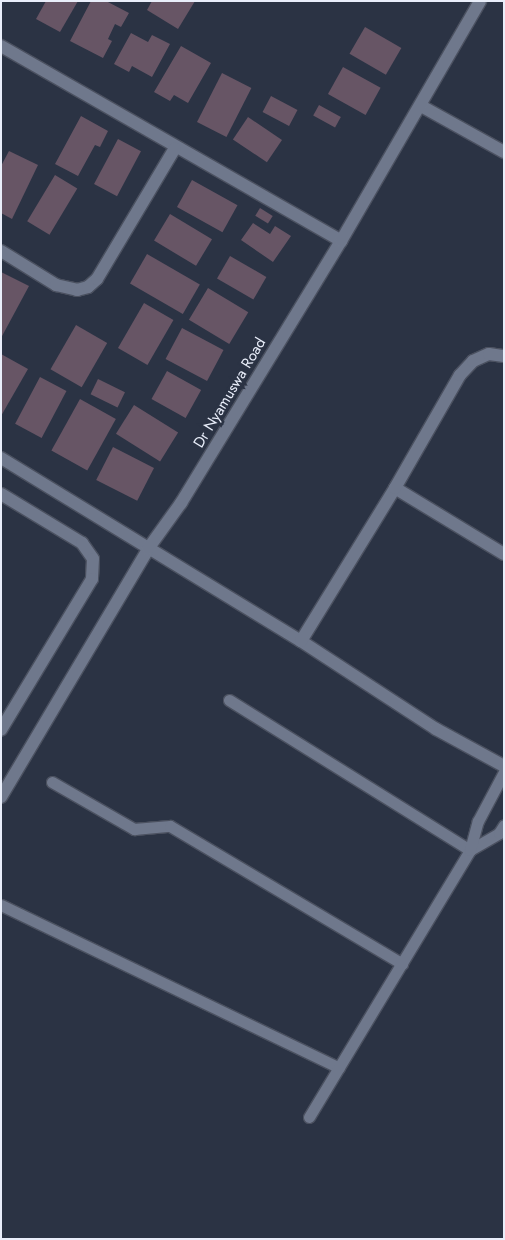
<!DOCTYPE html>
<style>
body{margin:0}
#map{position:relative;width:505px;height:1240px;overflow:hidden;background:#2b3344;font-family:Jost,sans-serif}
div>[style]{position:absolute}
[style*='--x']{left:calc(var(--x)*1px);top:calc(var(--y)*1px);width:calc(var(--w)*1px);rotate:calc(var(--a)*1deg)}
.building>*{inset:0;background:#675565;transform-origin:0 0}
.roads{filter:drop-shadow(1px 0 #4b5160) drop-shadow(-1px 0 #4b5160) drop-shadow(0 1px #4b5160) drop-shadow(0 -1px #4b5160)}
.lane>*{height:11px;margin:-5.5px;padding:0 5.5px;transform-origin:5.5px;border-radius:5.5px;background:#6f788c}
.street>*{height:12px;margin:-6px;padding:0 6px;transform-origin:6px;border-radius:6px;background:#6f788c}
span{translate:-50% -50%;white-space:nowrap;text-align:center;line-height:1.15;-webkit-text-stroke:5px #2b3344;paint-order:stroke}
.street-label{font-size:15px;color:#e9eefa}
.frame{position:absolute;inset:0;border:2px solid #e9eefa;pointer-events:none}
</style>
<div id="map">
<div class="building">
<i style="clip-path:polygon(46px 1px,78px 1px,60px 32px,36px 19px)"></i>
<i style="clip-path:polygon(91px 1px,106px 1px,129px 13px,121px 27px,115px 24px,108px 39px,112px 41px,103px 58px,70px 41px)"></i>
<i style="clip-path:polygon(152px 1px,195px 1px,178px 29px,147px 10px)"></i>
<i style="left:365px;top:27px;width:42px;height:31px;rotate:30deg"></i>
<i style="clip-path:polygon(131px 33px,148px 42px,152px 35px,170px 44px,152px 77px,132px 66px,129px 72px,114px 64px)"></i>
<i style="clip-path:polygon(181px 46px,211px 63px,188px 103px,174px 95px,170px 101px,154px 92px)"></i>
<i style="left:343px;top:67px;width:43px;height:31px;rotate:29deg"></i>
<i style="left:222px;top:73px;width:33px;height:55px;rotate:27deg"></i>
<i style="left:271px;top:96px;width:30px;height:18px;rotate:28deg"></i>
<i style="left:319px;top:105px;width:25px;height:12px;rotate:29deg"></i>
<i style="clip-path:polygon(81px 116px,108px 131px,100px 147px,95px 145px,78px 176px,55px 164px)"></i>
<i style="left:248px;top:117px;width:41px;height:27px;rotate:34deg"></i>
<i style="left:118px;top:139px;width:26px;height:51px;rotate:28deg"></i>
<i style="clip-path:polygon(9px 151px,38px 165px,12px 219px,1px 213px,1px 166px)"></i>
<i style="left:55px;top:175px;width:26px;height:54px;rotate:31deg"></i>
<i style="left:192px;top:180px;width:52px;height:31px;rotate:29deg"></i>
<i style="left:260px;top:208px;width:15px;height:9px;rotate:32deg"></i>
<i style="left:170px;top:214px;width:49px;height:31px;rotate:31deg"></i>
<i style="clip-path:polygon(253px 223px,270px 234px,275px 226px,291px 236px,273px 262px,241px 240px)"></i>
<i style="left:147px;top:254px;width:61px;height:34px;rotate:30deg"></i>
<i style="left:230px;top:256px;width:42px;height:26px;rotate:30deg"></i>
<i style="clip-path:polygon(1px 272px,29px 286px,1px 338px)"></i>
<i style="left:208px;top:288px;width:47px;height:37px;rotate:31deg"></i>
<i style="left:144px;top:303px;width:34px;height:52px;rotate:30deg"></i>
<i style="left:76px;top:325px;width:36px;height:51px;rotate:30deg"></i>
<i style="left:182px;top:328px;width:47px;height:35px;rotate:28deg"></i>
<i style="clip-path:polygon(1px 354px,28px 369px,1px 416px)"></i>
<i style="left:167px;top:371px;width:39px;height:32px;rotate:29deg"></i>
<i style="left:40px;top:377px;width:30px;height:53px;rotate:28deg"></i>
<i style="left:98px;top:379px;width:30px;height:17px;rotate:26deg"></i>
<i style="left:80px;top:399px;width:41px;height:59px;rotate:29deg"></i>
<i style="left:134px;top:405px;width:52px;height:34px;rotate:32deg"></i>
<i style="left:113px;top:447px;width:46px;height:37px;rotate:27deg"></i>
</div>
<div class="roads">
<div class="lane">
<i style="--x:229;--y:700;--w:284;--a:31.9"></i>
<i style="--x:52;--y:782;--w:95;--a:29.8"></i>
<i style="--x:134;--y:829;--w:36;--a:-5"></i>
<i style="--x:170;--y:826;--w:270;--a:30.7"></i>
<i style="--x:470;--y:850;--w:34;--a:-30"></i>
<i style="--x:499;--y:833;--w:9;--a:-58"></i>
<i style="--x:1;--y:905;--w:375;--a:25.7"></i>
<i style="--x:309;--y:1117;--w:312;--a:-58.9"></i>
<i style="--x:470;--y:850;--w:30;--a:-75"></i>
<i style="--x:478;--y:821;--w:55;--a:-62"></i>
</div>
<div class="street">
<i style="--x:1;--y:46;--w:392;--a:29.8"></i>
<i style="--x:421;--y:106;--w:95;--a:29"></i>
<i style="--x:1;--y:251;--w:65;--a:31.7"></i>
<i style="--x:56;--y:285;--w:22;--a:13"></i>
<i style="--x:77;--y:290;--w:11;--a:-15"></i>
<i style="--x:88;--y:287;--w:12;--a:-42"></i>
<i style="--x:97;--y:279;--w:152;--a:-59.2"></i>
<i style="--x:1;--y:458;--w:351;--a:31.4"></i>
<i style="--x:301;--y:641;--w:161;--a:33.1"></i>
<i style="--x:436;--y:729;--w:77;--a:28.6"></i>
<i style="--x:395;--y:488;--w:127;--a:31.2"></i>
<i style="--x:1;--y:494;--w:95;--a:31.2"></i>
<i style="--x:82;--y:543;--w:19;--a:55"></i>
<i style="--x:93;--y:559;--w:20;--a:93"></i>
<i style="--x:92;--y:579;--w:176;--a:121.1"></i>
<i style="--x:301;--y:641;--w:180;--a:-58.4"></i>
<i style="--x:395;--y:488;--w:130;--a:-60.1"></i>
<i style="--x:460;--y:375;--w:19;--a:-47"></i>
<i style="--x:473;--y:361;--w:17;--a:-24"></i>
<i style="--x:489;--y:354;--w:15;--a:8"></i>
<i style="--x:1;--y:797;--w:288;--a:-59.3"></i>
<i style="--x:148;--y:549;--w:57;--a:-54.3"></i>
<i style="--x:181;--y:503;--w:307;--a:-58.6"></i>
<i style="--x:341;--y:241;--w:277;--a:-59.9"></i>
</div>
</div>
<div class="street-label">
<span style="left:230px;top:393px;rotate:-59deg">Dr Nyamuswa Road</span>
</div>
<div class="frame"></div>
</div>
